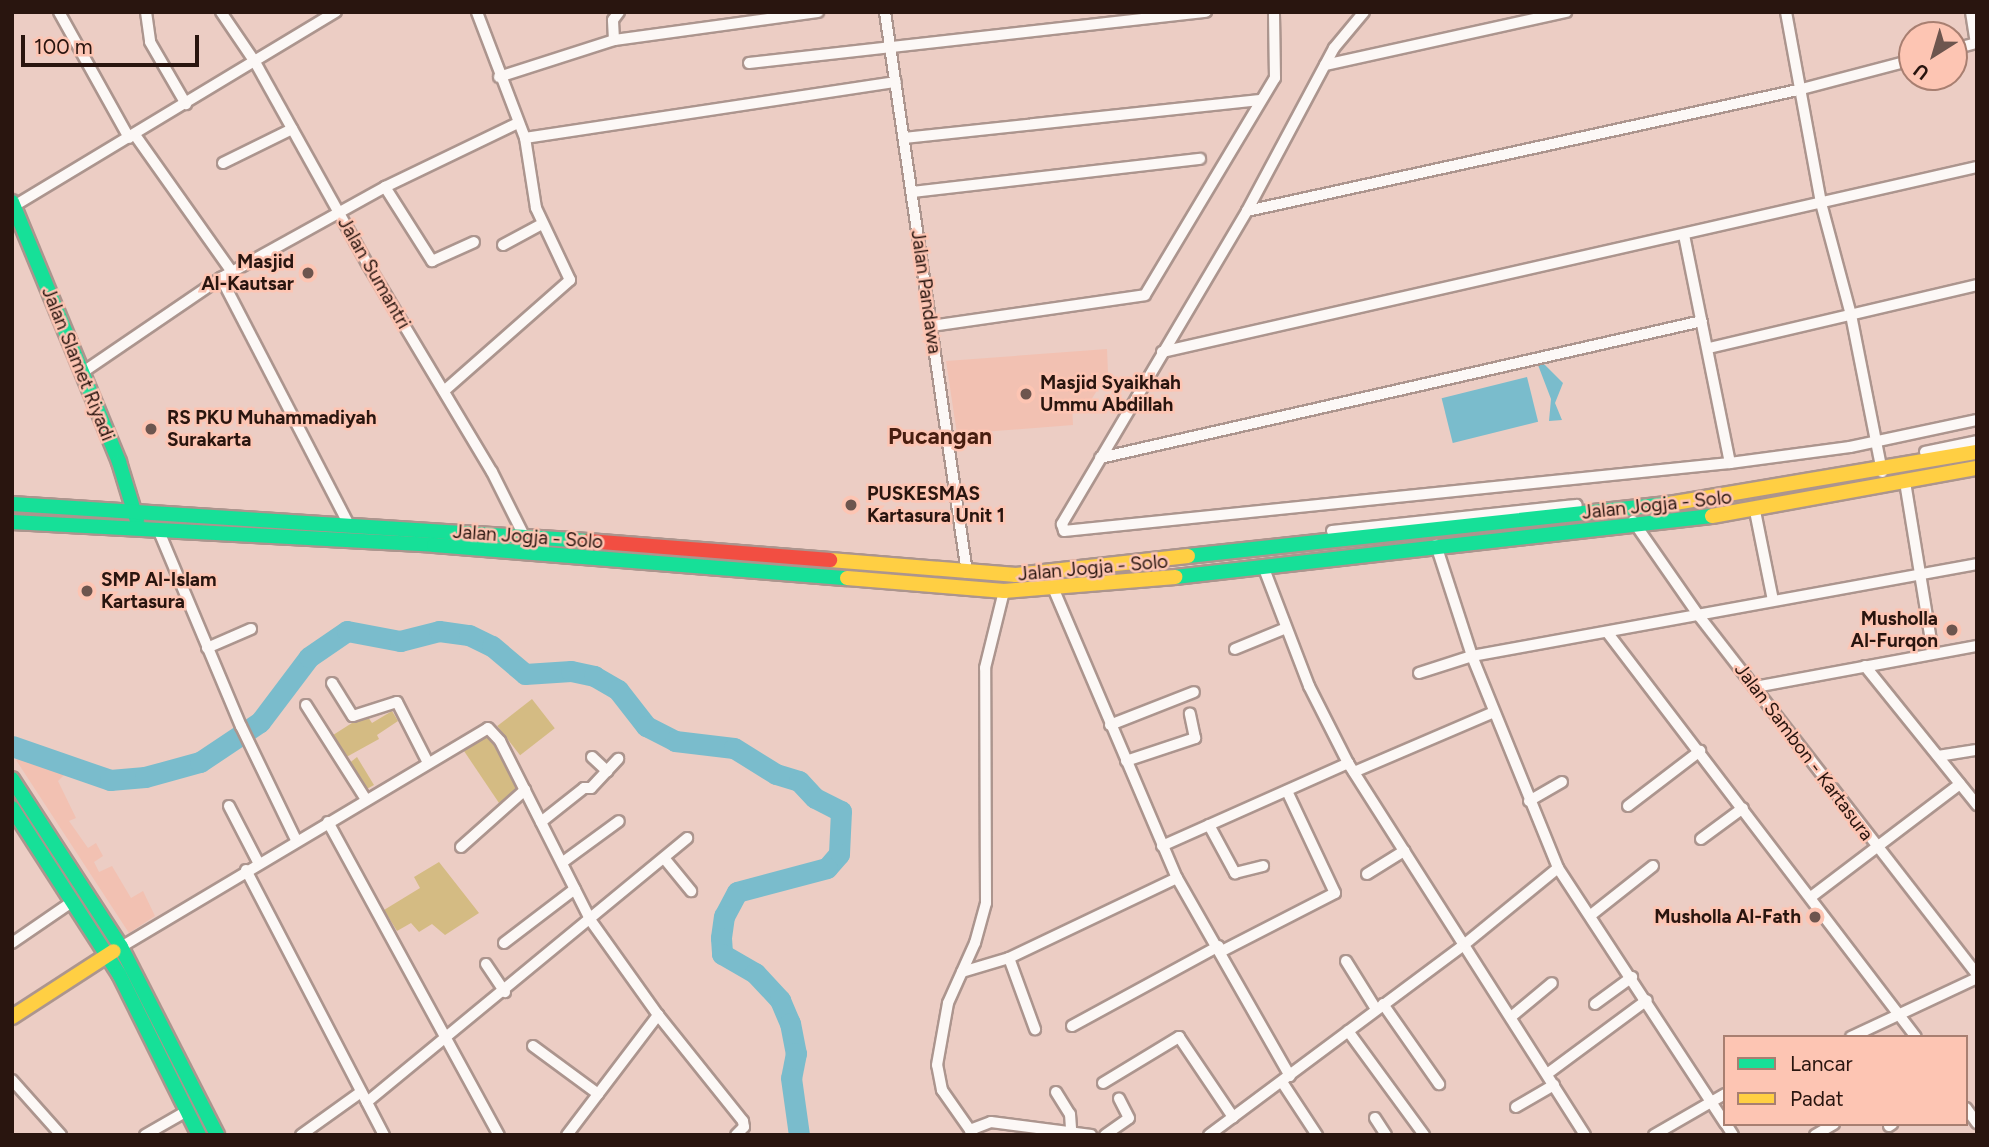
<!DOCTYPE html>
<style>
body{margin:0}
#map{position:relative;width:1989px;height:1147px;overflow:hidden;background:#eccdc4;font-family:Figtree,sans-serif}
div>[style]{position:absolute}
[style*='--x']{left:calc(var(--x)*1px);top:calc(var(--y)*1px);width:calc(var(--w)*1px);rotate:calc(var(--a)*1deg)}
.built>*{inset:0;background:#f2c1b2}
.green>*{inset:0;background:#d4bb83;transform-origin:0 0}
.water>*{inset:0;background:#7abccc;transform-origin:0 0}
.river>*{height:21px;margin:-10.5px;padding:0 10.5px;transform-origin:10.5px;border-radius:10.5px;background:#7abccc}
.roads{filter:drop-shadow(2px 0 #ac958e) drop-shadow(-2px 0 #ac958e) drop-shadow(0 2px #ac958e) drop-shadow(0 -2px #ac958e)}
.street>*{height:10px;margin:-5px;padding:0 5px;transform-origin:5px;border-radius:5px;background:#fcf8f6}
.fast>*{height:14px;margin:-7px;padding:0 7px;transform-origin:7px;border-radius:7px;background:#16e098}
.slow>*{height:14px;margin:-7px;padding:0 7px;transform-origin:7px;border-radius:7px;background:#ffcf43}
.jam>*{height:14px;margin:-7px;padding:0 7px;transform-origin:7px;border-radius:7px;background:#f24e42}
.dots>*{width:19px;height:19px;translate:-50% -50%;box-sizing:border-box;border:4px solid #fdc5b3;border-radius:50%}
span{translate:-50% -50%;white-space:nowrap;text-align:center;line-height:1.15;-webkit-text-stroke:5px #fdc5b3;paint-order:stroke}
.poi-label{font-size:19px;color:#29150f;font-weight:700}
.right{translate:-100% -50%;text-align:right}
.left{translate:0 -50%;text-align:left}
.street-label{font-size:19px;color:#29150f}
.quarter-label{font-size:23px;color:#481e10;font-weight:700}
.frame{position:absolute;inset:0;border:14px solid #29150f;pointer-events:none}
.legend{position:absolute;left:1723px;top:1035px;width:245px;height:91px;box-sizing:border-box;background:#fdc5b3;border:2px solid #a87f71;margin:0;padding:9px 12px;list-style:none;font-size:21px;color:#29150f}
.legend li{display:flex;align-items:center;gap:14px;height:35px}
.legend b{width:35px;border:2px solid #a87f71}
.north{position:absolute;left:1898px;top:21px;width:70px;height:70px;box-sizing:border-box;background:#fdc5b3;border:2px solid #a87f71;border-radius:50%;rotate:217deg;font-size:19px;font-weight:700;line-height:28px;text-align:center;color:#29150f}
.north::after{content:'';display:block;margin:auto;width:24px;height:32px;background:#6d554e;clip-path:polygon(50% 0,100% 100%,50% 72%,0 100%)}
.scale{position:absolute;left:21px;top:35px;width:178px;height:32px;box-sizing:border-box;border:4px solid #29150f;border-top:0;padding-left:9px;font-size:21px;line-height:24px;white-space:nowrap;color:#29150f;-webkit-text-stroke:5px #fdc5b3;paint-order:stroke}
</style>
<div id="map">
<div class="built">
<i style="clip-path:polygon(1107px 349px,1108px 373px,1091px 400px,1072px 404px,1073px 425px,957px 434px,946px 361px)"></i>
<i style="clip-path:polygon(39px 757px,67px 772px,58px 781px,76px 818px,69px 821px,88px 848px,96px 843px,103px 856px,94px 862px,99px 872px,112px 866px,131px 898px,143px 891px,155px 916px,129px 933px,16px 760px)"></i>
</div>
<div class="green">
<i style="left:532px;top:699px;width:37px;height:44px;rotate:52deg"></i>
<i style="clip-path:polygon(392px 711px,398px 721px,377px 735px,379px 739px,341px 760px,330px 737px,366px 714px,372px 723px)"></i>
<i style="clip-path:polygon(488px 735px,518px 788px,499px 803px,464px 751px)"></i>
<i style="clip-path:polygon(357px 757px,374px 785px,365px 790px,347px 765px)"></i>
<i style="clip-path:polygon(439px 862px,479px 913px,445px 935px,432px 924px,419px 932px,411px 923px,397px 931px,384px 910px,420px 888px,414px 877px)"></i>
</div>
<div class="water">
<i style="clip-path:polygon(1544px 364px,1563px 383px,1555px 403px,1562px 420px,1549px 421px,1551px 399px,1538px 365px)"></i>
<i style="left:1527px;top:377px;width:46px;height:88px;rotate:76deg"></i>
</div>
<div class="river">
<i style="--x:12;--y:746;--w:104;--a:19.1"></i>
<i style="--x:110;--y:780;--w:35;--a:-5"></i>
<i style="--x:145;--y:777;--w:57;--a:-15.3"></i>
<i style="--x:200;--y:762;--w:72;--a:-33.7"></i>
<i style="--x:260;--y:722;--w:81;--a:-53"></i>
<i style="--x:309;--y:657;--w:46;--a:-34.4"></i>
<i style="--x:347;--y:631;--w:54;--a:10.7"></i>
<i style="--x:400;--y:641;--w:40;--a:-14.4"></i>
<i style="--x:439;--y:631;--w:30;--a:8"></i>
<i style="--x:469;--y:635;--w:25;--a:26"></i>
<i style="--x:492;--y:646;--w:43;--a:40.3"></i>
<i style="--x:525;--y:674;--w:46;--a:-3.7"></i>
<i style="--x:571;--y:671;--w:24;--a:12"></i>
<i style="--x:594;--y:676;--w:28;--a:30"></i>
<i style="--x:618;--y:690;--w:46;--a:52.1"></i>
<i style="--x:646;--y:726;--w:33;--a:27"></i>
<i style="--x:675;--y:741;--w:59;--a:6.8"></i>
<i style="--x:734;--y:748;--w:49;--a:31.8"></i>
<i style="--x:776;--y:774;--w:24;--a:17"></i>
<i style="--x:799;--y:781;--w:23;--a:47"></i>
<i style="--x:815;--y:798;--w:29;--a:27"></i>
<i style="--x:841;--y:811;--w:43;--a:92.7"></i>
<i style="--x:839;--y:854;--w:18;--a:131"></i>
<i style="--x:827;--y:868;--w:93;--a:165.1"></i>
<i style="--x:737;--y:892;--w:27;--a:118"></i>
<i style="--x:724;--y:916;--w:22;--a:98"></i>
<i style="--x:721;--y:938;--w:16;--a:86"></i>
<i style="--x:722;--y:954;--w:38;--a:30"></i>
<i style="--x:755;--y:973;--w:37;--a:47"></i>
<i style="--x:780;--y:1000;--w:25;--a:67"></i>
<i style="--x:790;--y:1023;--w:31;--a:79"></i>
<i style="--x:796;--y:1053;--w:25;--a:101"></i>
<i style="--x:791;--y:1078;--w:58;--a:82"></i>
</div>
<div class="roads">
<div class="street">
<i style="--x:59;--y:12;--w:144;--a:60.9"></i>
<i style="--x:146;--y:12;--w:30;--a:82"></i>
<i style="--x:150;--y:42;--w:72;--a:59.9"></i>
<i style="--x:221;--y:12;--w:60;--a:55.8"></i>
<i style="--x:255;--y:62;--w:232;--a:60.9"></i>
<i style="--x:368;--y:265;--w:241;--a:59.1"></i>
<i style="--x:492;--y:472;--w:72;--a:63.4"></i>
<i style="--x:885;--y:12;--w:567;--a:81.68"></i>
<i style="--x:1364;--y:12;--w:47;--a:129.8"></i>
<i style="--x:1334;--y:48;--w:185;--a:118.1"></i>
<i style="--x:1247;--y:211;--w:364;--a:120.6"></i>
<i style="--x:1062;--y:524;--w:7;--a:74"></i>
<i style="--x:1064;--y:531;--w:669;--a:-5.83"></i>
<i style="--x:1730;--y:463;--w:233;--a:-101.4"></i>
<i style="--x:1786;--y:12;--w:194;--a:79.6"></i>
<i style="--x:1821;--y:203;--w:116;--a:75"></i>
<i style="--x:1851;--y:315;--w:160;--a:78.8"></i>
<i style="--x:1971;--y:12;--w:31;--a:81"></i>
<i style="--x:614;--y:40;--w:20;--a:-93"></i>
<i style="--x:613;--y:20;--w:10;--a:-53"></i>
<i style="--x:1954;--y:49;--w:24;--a:-15"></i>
<i style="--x:749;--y:63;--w:460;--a:-6.4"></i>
<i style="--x:1325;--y:65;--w:247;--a:-12.4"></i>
<i style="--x:499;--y:77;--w:121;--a:-17.8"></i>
<i style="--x:614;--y:40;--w:206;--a:-7.8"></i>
<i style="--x:135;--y:135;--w:168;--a:54.7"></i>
<i style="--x:525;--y:138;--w:375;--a:-8.6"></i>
<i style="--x:904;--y:138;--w:358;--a:-6.1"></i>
<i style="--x:223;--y:163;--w:77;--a:-26.2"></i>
<i style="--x:385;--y:187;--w:88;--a:57.6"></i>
<i style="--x:432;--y:261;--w:46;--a:-24.3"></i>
<i style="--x:913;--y:192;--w:289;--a:-6.6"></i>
<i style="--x:14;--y:206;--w:376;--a:-31.1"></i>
<i style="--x:1247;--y:211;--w:564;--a:-12.39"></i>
<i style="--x:1798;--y:90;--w:118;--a:-14.7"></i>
<i style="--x:503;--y:245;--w:44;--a:-28.3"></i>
<i style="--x:221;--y:278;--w:278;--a:62.6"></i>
<i style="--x:931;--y:326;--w:216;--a:-8.2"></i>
<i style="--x:1145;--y:295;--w:253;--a:-59.1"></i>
<i style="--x:1275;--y:78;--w:66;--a:-90.9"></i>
<i style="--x:1709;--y:348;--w:275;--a:-13.2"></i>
<i style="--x:1162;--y:352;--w:836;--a:-12.79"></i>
<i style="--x:83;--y:372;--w:167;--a:-34.3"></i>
<i style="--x:221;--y:278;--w:188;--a:-29"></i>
<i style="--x:385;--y:187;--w:148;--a:-25.7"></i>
<i style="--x:444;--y:391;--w:168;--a:-41.4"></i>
<i style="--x:570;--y:280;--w:80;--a:-115.3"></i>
<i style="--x:536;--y:208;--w:71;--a:-98.9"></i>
<i style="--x:525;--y:138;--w:135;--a:-110.9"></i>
<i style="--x:1925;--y:452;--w:53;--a:-11.9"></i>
<i style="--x:1100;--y:458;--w:617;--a:-12.82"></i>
<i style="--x:1730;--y:463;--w:121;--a:-7.6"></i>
<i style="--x:1850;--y:447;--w:130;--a:-12"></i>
<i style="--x:1905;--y:482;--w:173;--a:80.7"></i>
<i style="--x:1755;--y:511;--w:91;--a:78.6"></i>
<i style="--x:1633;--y:521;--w:116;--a:55.2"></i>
<i style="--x:1699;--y:616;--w:454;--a:52.2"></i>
<i style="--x:158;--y:529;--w:214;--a:67.2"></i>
<i style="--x:241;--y:726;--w:127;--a:64.2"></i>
<i style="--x:1332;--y:531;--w:246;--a:-6.1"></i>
<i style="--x:1436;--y:545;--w:117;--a:72"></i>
<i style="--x:1472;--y:656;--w:229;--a:67.9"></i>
<i style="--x:1558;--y:868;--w:305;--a:56.8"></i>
<i style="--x:1263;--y:566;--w:129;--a:69"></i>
<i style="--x:1309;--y:686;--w:86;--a:63.1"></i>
<i style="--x:1348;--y:763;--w:441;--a:57.5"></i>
<i style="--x:1054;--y:590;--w:313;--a:66.9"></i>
<i style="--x:1177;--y:878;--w:228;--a:60.3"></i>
<i style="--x:1607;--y:632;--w:509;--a:52.66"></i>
<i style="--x:207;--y:648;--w:48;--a:-23.4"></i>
<i style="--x:1235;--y:649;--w:55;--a:-22.4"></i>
<i style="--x:1865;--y:666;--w:179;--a:51.1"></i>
<i style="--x:1419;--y:673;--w:56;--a:-17.8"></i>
<i style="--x:1472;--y:656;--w:513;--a:-10.32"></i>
<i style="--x:332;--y:683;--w:39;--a:58"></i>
<i style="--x:353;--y:716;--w:46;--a:-17.7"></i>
<i style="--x:397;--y:702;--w:66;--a:63"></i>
<i style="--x:1755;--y:687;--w:226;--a:-10.5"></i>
<i style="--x:306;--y:705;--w:110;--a:57.6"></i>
<i style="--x:1110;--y:725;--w:90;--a:-21.4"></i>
<i style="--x:1938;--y:756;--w:39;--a:-9"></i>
<i style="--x:592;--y:757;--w:21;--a:43"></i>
<i style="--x:1126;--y:761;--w:73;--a:-18.4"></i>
<i style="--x:1195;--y:738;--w:25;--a:-102"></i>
<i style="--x:1354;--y:772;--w:152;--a:-23.2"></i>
<i style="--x:1529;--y:801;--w:38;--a:-30"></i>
<i style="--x:229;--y:806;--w:63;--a:62.6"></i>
<i style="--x:1628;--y:806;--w:91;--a:-37.4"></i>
<i style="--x:328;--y:822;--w:357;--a:61.4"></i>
<i style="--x:541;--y:822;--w:55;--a:-38.3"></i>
<i style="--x:584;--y:788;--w:7;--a:0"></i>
<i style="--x:591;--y:788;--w:40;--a:-47"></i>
<i style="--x:1209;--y:825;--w:55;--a:61.6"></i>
<i style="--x:1235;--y:873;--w:29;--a:-14"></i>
<i style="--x:1701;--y:839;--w:52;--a:-36.4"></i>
<i style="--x:1162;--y:846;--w:204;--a:-24"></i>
<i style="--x:461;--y:847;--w:86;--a:-41.7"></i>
<i style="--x:664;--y:858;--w:43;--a:50.7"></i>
<i style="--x:563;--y:862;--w:69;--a:-36.2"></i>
<i style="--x:246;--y:870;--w:299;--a:62.5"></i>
<i style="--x:1367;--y:874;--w:44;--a:-31.9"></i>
<i style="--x:1811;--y:897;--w:187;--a:-37.2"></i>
<i style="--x:1591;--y:915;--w:79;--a:-38.3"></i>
<i style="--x:12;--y:943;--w:74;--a:-34.5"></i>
<i style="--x:504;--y:943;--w:89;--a:-37.3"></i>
<i style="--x:121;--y:947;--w:427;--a:-30.8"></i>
<i style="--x:488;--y:728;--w:18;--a:47"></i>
<i style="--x:500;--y:741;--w:202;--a:63.2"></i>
<i style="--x:591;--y:921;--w:115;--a:54.5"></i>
<i style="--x:658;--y:1015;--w:136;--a:51.3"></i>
<i style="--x:743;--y:1121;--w:6;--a:81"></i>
<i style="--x:744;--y:1127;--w:11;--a:135"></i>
<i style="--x:1222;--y:951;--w:127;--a:-27.2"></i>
<i style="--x:1335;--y:893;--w:113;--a:-115.2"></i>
<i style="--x:1009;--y:958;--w:76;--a:69.9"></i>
<i style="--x:1346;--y:961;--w:57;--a:58"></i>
<i style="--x:486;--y:964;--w:34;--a:56"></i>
<i style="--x:962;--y:972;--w:49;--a:-16.6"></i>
<i style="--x:1009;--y:958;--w:186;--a:-25.5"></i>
<i style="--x:1383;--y:1004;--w:98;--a:55"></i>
<i style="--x:1595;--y:1004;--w:46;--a:-36.1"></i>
<i style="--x:1511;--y:1017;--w:53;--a:-39.7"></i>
<i style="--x:1072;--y:1026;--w:167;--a:-28.6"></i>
<i style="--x:1348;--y:1031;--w:129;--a:53.8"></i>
<i style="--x:1851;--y:1037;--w:139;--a:-25.1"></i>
<i style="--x:533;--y:1046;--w:81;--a:36.4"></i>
<i style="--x:1547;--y:1074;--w:124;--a:-36.5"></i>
<i style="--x:12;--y:1080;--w:74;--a:48.3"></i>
<i style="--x:1282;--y:1082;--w:64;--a:56.6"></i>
<i style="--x:1103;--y:1083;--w:89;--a:-31.2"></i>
<i style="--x:1179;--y:1037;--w:97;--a:56"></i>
<i style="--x:1056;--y:1092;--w:26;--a:58"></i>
<i style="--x:1070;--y:1114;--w:15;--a:86"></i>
<i style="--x:367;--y:1102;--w:415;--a:-39.5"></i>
<i style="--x:1516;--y:1107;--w:44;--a:-30.1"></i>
<i style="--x:1966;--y:1108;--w:19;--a:54"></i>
<i style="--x:1375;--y:1118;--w:20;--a:57"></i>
<i style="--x:1726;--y:1124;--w:13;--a:58"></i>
<i style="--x:1889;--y:1126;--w:4;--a:-34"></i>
<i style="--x:970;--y:1130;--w:49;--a:-125"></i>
<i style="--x:942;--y:1090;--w:25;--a:-101"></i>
<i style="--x:937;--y:1065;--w:63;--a:-79.9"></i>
<i style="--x:948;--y:1003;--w:66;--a:-65.8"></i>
<i style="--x:975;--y:943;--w:41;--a:-74.6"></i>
<i style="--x:986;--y:903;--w:235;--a:-90.2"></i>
<i style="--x:985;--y:668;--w:79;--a:-76.1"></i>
<i style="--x:145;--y:1135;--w:48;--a:-29.7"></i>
<i style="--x:301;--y:1135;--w:74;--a:-35.6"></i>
<i style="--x:567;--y:1135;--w:151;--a:-52.8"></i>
<i style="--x:973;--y:1135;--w:6;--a:-121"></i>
<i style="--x:970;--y:1130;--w:22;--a:-21"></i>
<i style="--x:991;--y:1122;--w:101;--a:7.4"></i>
<i style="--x:1105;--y:1135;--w:29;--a:-35"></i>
<i style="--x:1129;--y:1118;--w:22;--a:-117"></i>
<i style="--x:1209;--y:1135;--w:319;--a:-36.7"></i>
<i style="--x:1465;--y:944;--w:120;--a:-39.3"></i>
<i style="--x:1654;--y:1135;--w:82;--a:-30"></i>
<i style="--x:1815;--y:1135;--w:22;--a:-30"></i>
</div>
<div class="fast">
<i style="--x:12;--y:202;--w:281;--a:67.6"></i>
<i style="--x:119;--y:462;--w:62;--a:73"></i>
<i style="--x:12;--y:504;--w:577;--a:3.68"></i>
<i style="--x:12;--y:522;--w:423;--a:3.1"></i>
<i style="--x:434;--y:545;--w:414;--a:4.6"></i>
<i style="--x:1188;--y:556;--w:484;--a:-6.2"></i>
<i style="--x:1175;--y:577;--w:540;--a:-6.48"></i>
<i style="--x:12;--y:779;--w:200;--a:57"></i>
<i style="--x:121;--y:947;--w:211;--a:62.9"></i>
<i style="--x:12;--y:808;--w:197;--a:57.2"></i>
<i style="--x:119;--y:974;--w:180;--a:63.6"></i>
</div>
<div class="slow">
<i style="--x:1669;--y:504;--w:312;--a:-9.6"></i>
<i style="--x:1712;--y:516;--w:269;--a:-10.3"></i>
<i style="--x:830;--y:560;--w:187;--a:4.6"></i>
<i style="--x:1016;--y:575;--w:173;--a:-6.3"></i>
<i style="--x:847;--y:578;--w:158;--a:4.7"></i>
<i style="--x:1004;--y:591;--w:172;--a:-4.7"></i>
<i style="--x:12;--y:1017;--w:121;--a:-32.9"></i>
</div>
<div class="jam">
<i style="--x:588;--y:541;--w:243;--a:4.5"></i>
</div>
</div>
<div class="dots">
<i style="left:308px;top:273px;background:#6d554e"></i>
<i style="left:1026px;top:394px;background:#6d554e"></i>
<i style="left:151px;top:429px;background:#6d554e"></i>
<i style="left:851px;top:505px;background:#6d554e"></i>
<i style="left:87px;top:591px;background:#6d554e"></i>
<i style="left:1952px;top:630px;background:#6d554e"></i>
<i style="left:1815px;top:917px;background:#6d554e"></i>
</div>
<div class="poi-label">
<span class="right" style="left:294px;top:273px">Masjid<br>Al-Kautsar</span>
<span class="left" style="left:1040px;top:394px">Masjid Syaikhah<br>Ummu Abdillah</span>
<span class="left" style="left:167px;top:429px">RS PKU Muhammadiyah<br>Surakarta</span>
<span class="left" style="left:867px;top:505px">PUSKESMAS<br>Kartasura Unit 1</span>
<span class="left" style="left:101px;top:591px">SMP Al-Islam<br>Kartasura</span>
<span class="right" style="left:1938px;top:630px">Musholla<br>Al-Furqon</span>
<span class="right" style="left:1801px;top:917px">Musholla Al-Fath</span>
</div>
<div class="street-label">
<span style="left:374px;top:273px;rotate:60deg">Jalan Sumantri</span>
<span style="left:926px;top:292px;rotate:82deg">Jalan Pandawa</span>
<span style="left:78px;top:364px;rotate:68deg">Jalan Slamet Riyadi</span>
<span style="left:1657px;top:505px;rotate:-6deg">Jalan Jogja - Solo</span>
<span style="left:528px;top:537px;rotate:4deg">Jalan Jogja - Solo</span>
<span style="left:1093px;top:568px;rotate:-5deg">Jalan Jogja - Solo</span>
<span style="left:1804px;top:752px;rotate:53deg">Jalan Sambon - Kartasura</span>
</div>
<div class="quarter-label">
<span style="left:940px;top:436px">Pucangan</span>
</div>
<div class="frame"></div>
<ul class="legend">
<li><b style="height:9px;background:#16e098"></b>Lancar</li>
<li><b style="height:9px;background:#ffcf43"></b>Padat</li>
</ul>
<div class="north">U</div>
<div class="scale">100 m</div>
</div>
